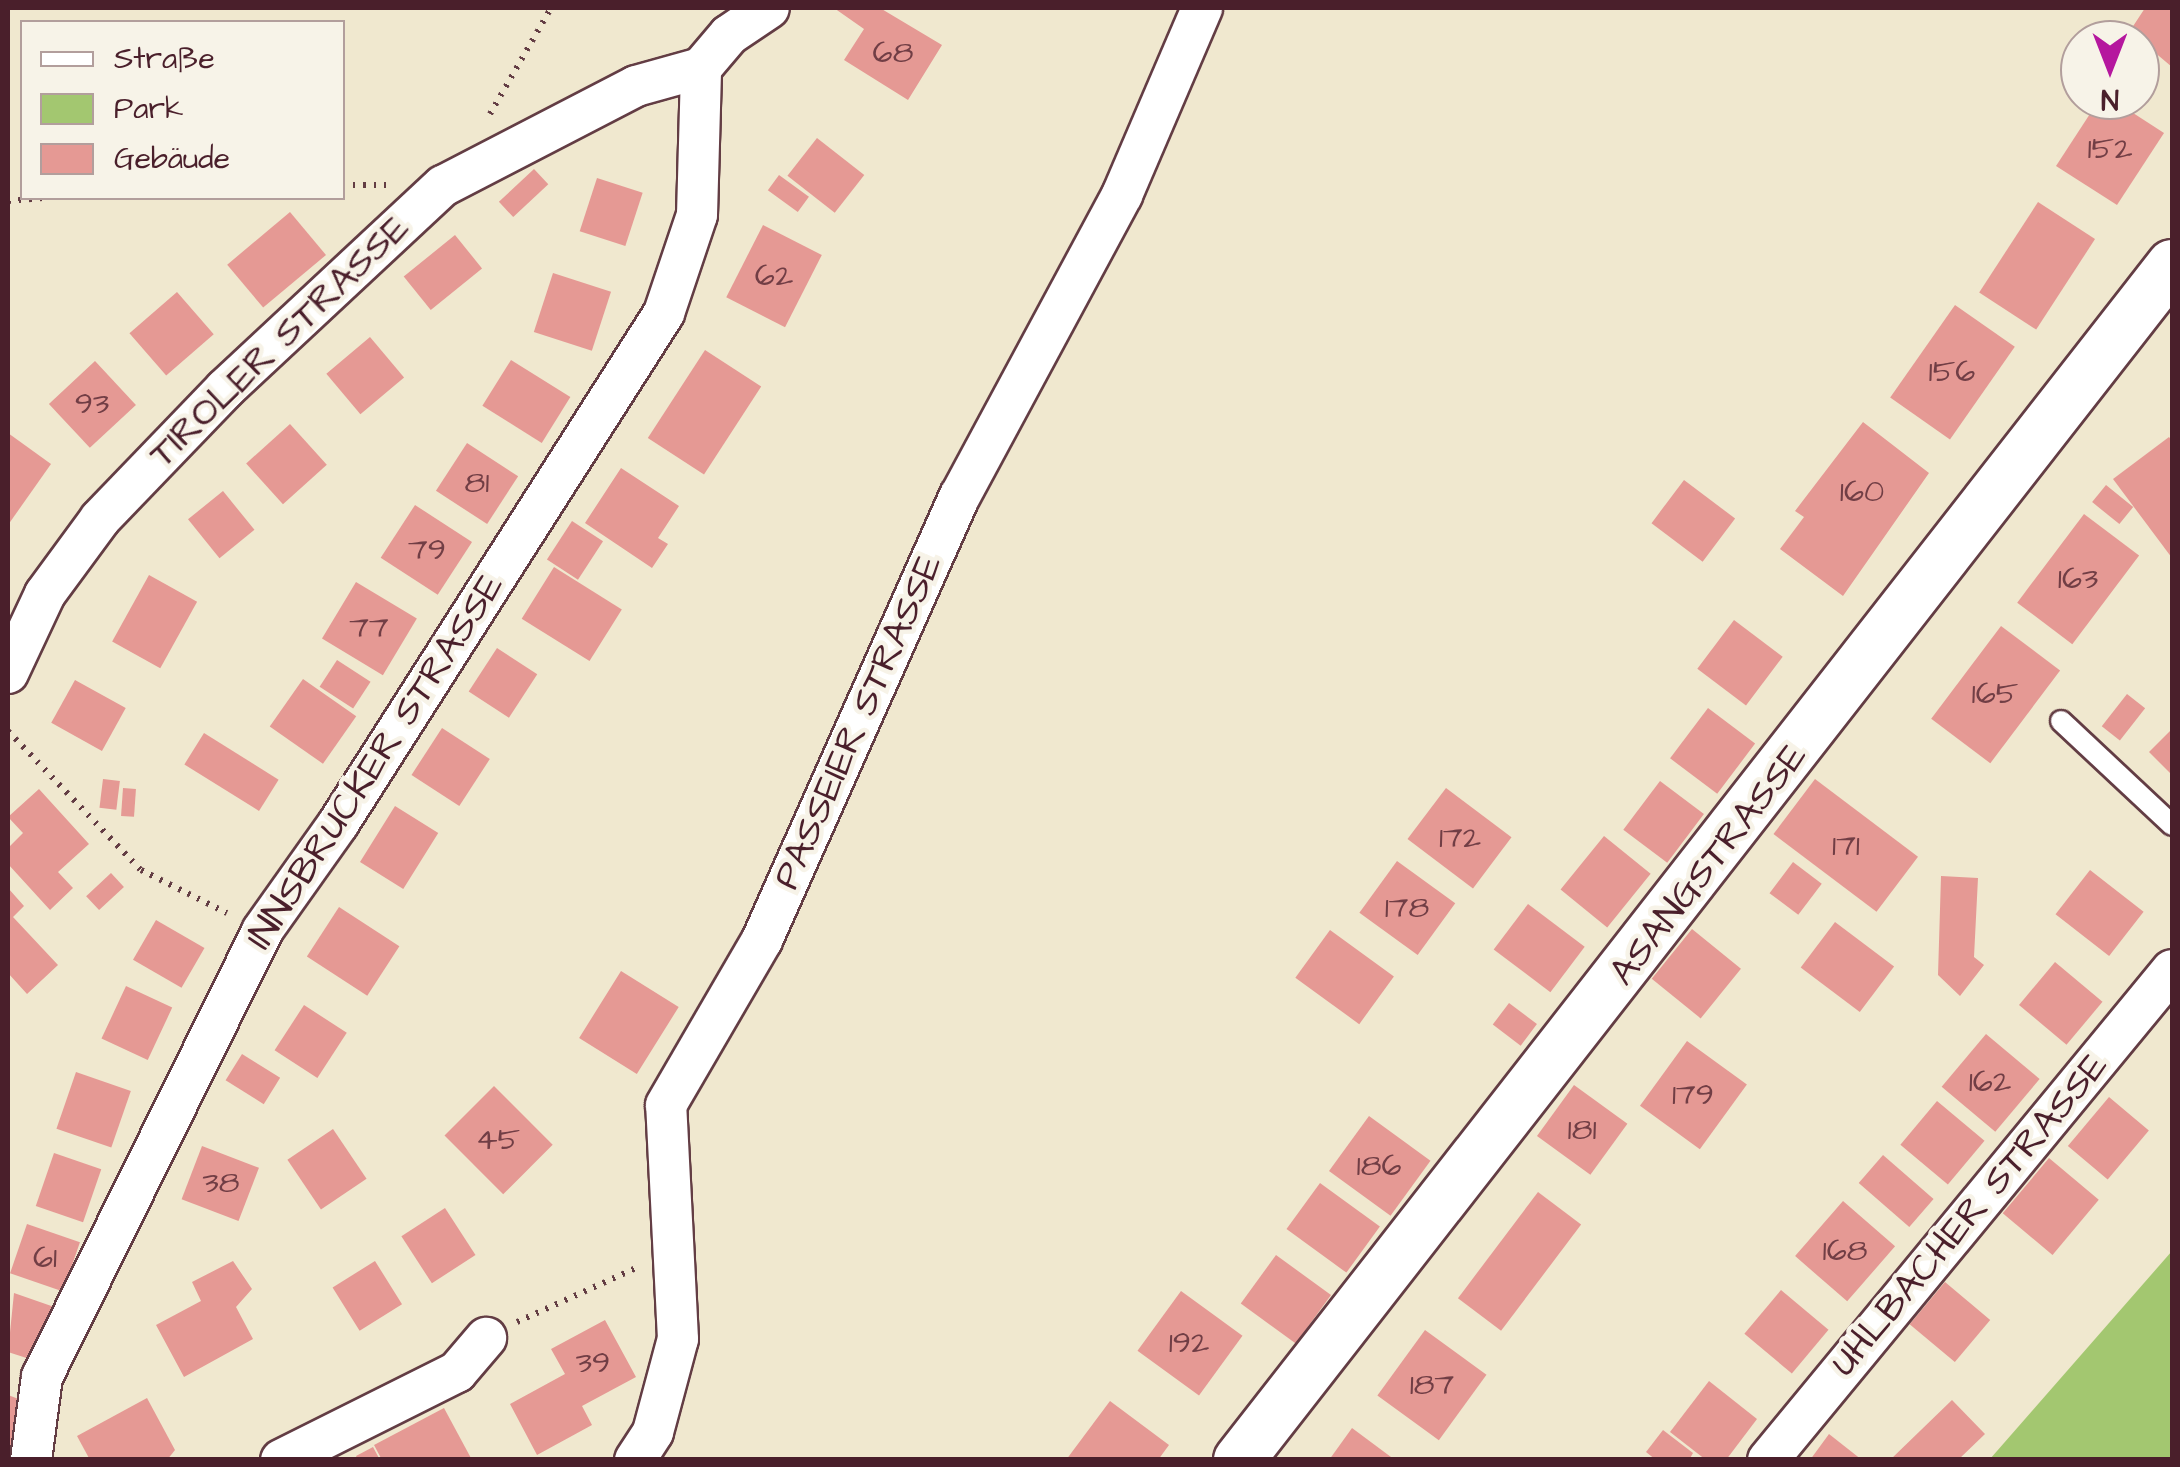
<!DOCTYPE html>
<html>
<head>
<meta charset="utf-8">
<style>
  body { margin:0 }
  #map { position:relative; width:2180px; height:1467px; overflow:hidden; background:#f0e8cf; font-family:"Architects Daughter",sans-serif }
  div>[style] { position:absolute }
  .green>* { inset:0; background:#a3c770 }
  .building>* { inset:0; background:#e59994; transform-origin:0 0 }
  .path>* { height:6px; margin-top:-3px; transform-origin:0; background:repeating-linear-gradient(90deg,#633d44 0 2.5px,transparent 0 10.5px) }
  .roads { filter:drop-shadow(2px 0 #633d44) drop-shadow(-2px 0 #633d44) drop-shadow(0 2px #633d44) drop-shadow(0 -2px #633d44) }
  .service>* { height:20px; margin:-10px; padding:0 10px; transform-origin:10px; border-radius:10px; background:#fff }
  .minor>* { height:40px; margin:-20px; padding:0 20px; transform-origin:20px; border-radius:20px; background:#fff }
  .tertiary>* { height:50px; margin:-25px; padding:0 25px; transform-origin:25px; border-radius:25px; background:#fff }
  span { translate:-50% -50%; white-space:nowrap; text-align:center; line-height:1.15; -webkit-text-stroke:9px #f7f3e8; paint-order:stroke }
  .number-label { font-size:32px; color:#713e45 }
  .number-label span { -webkit-text-stroke-width:0 }
  .street-label { font-size:38px; color:#4a1f2b }
  .frame { position:absolute; inset:0; border:10px solid #4a1f2b; pointer-events:none }
  .legend { position:absolute; left:20px; top:20px; width:325px; height:180px; box-sizing:border-box; background:#f7f3e8; border:2px solid #b29e9c; margin:0; padding:12px 18px; list-style:none; font-size:30px; color:#4a1f2b }
  .legend li { display:flex; align-items:center; gap:20px; height:50px }
  .legend b { width:50px; border:2px solid #b29e9c }
  .north { position:absolute; left:2060px; top:20px; width:100px; height:100px; box-sizing:border-box; background:#f7f3e8; border:2px solid #b29e9c; border-radius:50%; rotate:180deg; font-size:28px; font-weight:700; line-height:40px; text-align:center; color:#4a1f2b }
  .north::after { content:''; display:block; margin:auto; width:35px; height:45px; background:#b5179e; clip-path:polygon(50% 0,100% 100%,50% 72%,0 100%) }
</style>
</head>
<body>
<div id="map">
  <div class="green">
    <div style="clip-path:polygon(2172px 1251px,2172px 1459px,1990px 1459px)"></div>
  </div>
  <div class="building">
    <div style="clip-path:polygon(834px 8px,880px 8px,942px 45px,908px 100px,844px 60px,864px 29px)"></div>
    <div style="clip-path:polygon(2145px 8px,2172px 8px,2172px 67px,2140px 40px,2126px 37px)"></div>
    <div style="clip-path:polygon(2099px 100px,2113px 100px,2164px 133px,2117px 205px,2056px 166px)"></div>
    <div style="left:817px;top:138px;width:60px;height:48px;rotate:38deg"></div>
    <div style="left:534px;top:169px;width:21px;height:48px;rotate:47deg"></div>
    <div style="left:779px;top:175px;width:37px;height:19px;rotate:36deg"></div>
    <div style="left:597px;top:178px;width:48px;height:56px;rotate:18deg"></div>
    <div style="left:2038px;top:202px;width:68px;height:108px;rotate:33deg"></div>
    <div style="left:290px;top:212px;width:56px;height:82px;rotate:50deg"></div>
    <div style="left:763px;top:225px;width:66px;height:81px;rotate:27deg"></div>
    <div style="left:455px;top:235px;width:43px;height:66px;rotate:51deg"></div>
    <div style="left:553px;top:273px;width:61px;height:62px;rotate:18deg"></div>
    <div style="left:177px;top:292px;width:56px;height:63px;rotate:49deg"></div>
    <div style="left:1955px;top:305px;width:73px;height:113px;rotate:35deg"></div>
    <div style="left:370px;top:337px;width:53px;height:57px;rotate:50deg"></div>
    <div style="left:705px;top:350px;width:67px;height:105px;rotate:33deg"></div>
    <div style="left:511px;top:360px;width:70px;height:54px;rotate:32deg"></div>
    <div style="left:95px;top:361px;width:60px;height:63px;rotate:47deg"></div>
    <div style="clip-path:polygon(1863px 422px,1929px 473px,1843px 596px,1780px 549px,1804px 517px,1795px 511px)"></div>
    <div style="left:290px;top:424px;width:55px;height:59px;rotate:48deg"></div>
    <div style="clip-path:polygon(8px 433px,51px 464px,8px 525px)"></div>
    <div style="clip-path:polygon(2169px 437px,2172px 441px,2172px 558px,2113px 479px)"></div>
    <div style="left:467px;top:443px;width:61px;height:57px;rotate:33deg"></div>
    <div style="clip-path:polygon(621px 468px,679px 506px,658px 538px,668px 544px,652px 568px,585px 523px)"></div>
    <div style="left:1684px;top:480px;width:64px;height:54px;rotate:37deg"></div>
    <div style="left:2106px;top:485px;width:35px;height:22px;rotate:39deg"></div>
    <div style="left:223px;top:491px;width:50px;height:45px;rotate:51deg"></div>
    <div style="left:415px;top:505px;width:68px;height:63px;rotate:33deg"></div>
    <div style="left:2084px;top:514px;width:69px;height:111px;rotate:37deg"></div>
    <div style="left:572px;top:521px;width:37px;height:46px;rotate:33deg"></div>
    <div style="left:554px;top:567px;width:80px;height:61px;rotate:32deg"></div>
    <div style="left:149px;top:575px;width:55px;height:76px;rotate:29deg"></div>
    <div style="left:356px;top:582px;width:71px;height:66px;rotate:31deg"></div>
    <div style="left:1734px;top:620px;width:61px;height:61px;rotate:37deg"></div>
    <div style="left:2001px;top:626px;width:74px;height:116px;rotate:37deg"></div>
    <div style="left:497px;top:648px;width:48px;height:52px;rotate:33deg"></div>
    <div style="left:337px;top:660px;width:40px;height:32px;rotate:33deg"></div>
    <div style="left:303px;top:679px;width:65px;height:58px;rotate:35deg"></div>
    <div style="left:75px;top:680px;width:58px;height:49px;rotate:29deg"></div>
    <div style="left:2127px;top:694px;width:23px;height:41px;rotate:38deg"></div>
    <div style="left:1708px;top:708px;width:59px;height:63px;rotate:37deg"></div>
    <div style="left:442px;top:728px;width:57px;height:56px;rotate:33deg"></div>
    <div style="clip-path:polygon(2172px 729px,2172px 775px,2149px 752px)"></div>
    <div style="left:204px;top:733px;width:88px;height:37px;rotate:32deg"></div>
    <div style="left:103px;top:779px;width:17px;height:29px;rotate:7deg"></div>
    <div style="left:1815px;top:779px;width:129px;height:69px;rotate:37deg"></div>
    <div style="left:1660px;top:781px;width:55px;height:61px;rotate:37deg"></div>
    <div style="left:123px;top:788px;width:13px;height:28px;rotate:4deg"></div>
    <div style="left:1446px;top:788px;width:82px;height:64px;rotate:37deg"></div>
    <div style="clip-path:polygon(39px 789px,89px 844px,58px 872px,73px 888px,50px 910px,8px 864px,8px 848px,23px 833px,8px 817px)"></div>
    <div style="left:395px;top:806px;width:51px;height:66px;rotate:32deg"></div>
    <div style="left:1604px;top:836px;width:60px;height:69px;rotate:39deg"></div>
    <div style="left:1397px;top:861px;width:72px;height:64px;rotate:36deg"></div>
    <div style="left:1793px;top:862px;width:36px;height:39px;rotate:37deg"></div>
    <div style="left:2090px;top:870px;width:68px;height:56px;rotate:38deg"></div>
    <div style="left:111px;top:873px;width:19px;height:34px;rotate:47deg"></div>
    <div style="clip-path:polygon(1941px 876px,1978px 878px,1974px 957px,1984px 965px,1960px 996px,1938px 975px)"></div>
    <div style="clip-path:polygon(8px 888px,24px 906px,13px 917px,58px 965px,27px 994px,8px 973px)"></div>
    <div style="left:1528px;top:904px;width:71px;height:57px;rotate:37deg"></div>
    <div style="left:339px;top:907px;width:72px;height:59px;rotate:33deg"></div>
    <div style="left:156px;top:920px;width:56px;height:46px;rotate:30deg"></div>
    <div style="left:1835px;top:922px;width:74px;height:57px;rotate:37deg"></div>
    <div style="left:1692px;top:929px;width:63px;height:64px;rotate:39deg"></div>
    <div style="left:1330px;top:930px;width:79px;height:59px;rotate:36deg"></div>
    <div style="left:2055px;top:962px;width:62px;height:56px;rotate:40deg"></div>
    <div style="left:621px;top:971px;width:68px;height:79px;rotate:32deg"></div>
    <div style="left:126px;top:986px;width:51px;height:58px;rotate:25deg"></div>
    <div style="left:1509px;top:1003px;width:35px;height:27px;rotate:37deg"></div>
    <div style="left:304px;top:1005px;width:51px;height:54px;rotate:33deg"></div>
    <div style="left:1986px;top:1034px;width:70px;height:69px;rotate:40deg"></div>
    <div style="left:1687px;top:1041px;width:74px;height:80px;rotate:36deg"></div>
    <div style="left:242px;top:1054px;width:45px;height:31px;rotate:32deg"></div>
    <div style="left:76px;top:1072px;width:58px;height:60px;rotate:19deg"></div>
    <div style="left:1574px;top:1085px;width:66px;height:63px;rotate:36deg"></div>
    <div style="left:494px;top:1086px;width:83px;height:70px;rotate:45deg"></div>
    <div style="left:2109px;top:1097px;width:52px;height:64px;rotate:40deg"></div>
    <div style="left:1937px;top:1101px;width:62px;height:57px;rotate:40deg"></div>
    <div style="left:1369px;top:1116px;width:76px;height:68px;rotate:36deg"></div>
    <div style="left:333px;top:1129px;width:60px;height:55px;rotate:56deg"></div>
    <div style="left:202px;top:1146px;width:61px;height:57px;rotate:21deg"></div>
    <div style="left:54px;top:1153px;width:50px;height:56px;rotate:19deg"></div>
    <div style="left:1883px;top:1155px;width:67px;height:37px;rotate:41deg"></div>
    <div style="left:2049px;top:1158px;width:65px;height:72px;rotate:40deg"></div>
    <div style="left:1320px;top:1183px;width:74px;height:57px;rotate:36deg"></div>
    <div style="left:1538px;top:1192px;width:54px;height:133px;rotate:37deg"></div>
    <div style="left:1843px;top:1201px;width:69px;height:73px;rotate:41deg"></div>
    <div style="left:445px;top:1208px;width:56px;height:52px;rotate:57deg"></div>
    <div style="left:27px;top:1224px;width:56px;height:52px;rotate:19deg"></div>
    <div style="left:1276px;top:1255px;width:68px;height:60px;rotate:36deg"></div>
    <div style="clip-path:polygon(233px 1261px,252px 1289px,236px 1307px,253px 1339px,184px 1377px,156px 1325px,201px 1301px,192px 1282px)"></div>
    <div style="left:375px;top:1261px;width:51px;height:50px;rotate:58deg"></div>
    <div style="left:1945px;top:1282px;width:59px;height:55px;rotate:40deg"></div>
    <div style="left:1781px;top:1290px;width:62px;height:57px;rotate:40deg"></div>
    <div style="left:1181px;top:1291px;width:76px;height:74px;rotate:36deg"></div>
    <div style="clip-path:polygon(14px 1293px,60px 1309px,42px 1363px,8px 1352px)"></div>
    <div style="clip-path:polygon(605px 1320px,636px 1377px,582px 1406px,592px 1425px,537px 1455px,510px 1404px,565px 1374px,551px 1349px)"></div>
    <div style="left:1425px;top:1330px;width:76px;height:81px;rotate:36deg"></div>
    <div style="clip-path:polygon(1709px 1381px,1757px 1419px,1726px 1460px,1706px 1460px,1670px 1432px)"></div>
    <div style="clip-path:polygon(8px 1395px,32px 1404px,15px 1455px,8px 1452px)"></div>
    <div style="clip-path:polygon(147px 1398px,175px 1450px,167px 1460px,90px 1460px,77px 1436px)"></div>
    <div style="clip-path:polygon(1952px 1400px,1985px 1434px,1958px 1460px,1890px 1460px)"></div>
    <div style="clip-path:polygon(1110px 1401px,1169px 1445px,1158px 1460px,1066px 1460px)"></div>
    <div style="clip-path:polygon(444px 1408px,472px 1460px,382px 1460px,374px 1445px)"></div>
    <div style="clip-path:polygon(1352px 1428px,1395px 1460px,1329px 1460px)"></div>
    <div style="clip-path:polygon(1663px 1430px,1693px 1453px,1689px 1460px,1656px 1460px,1646px 1452px)"></div>
    <div style="clip-path:polygon(1829px 1434px,1862px 1460px,1810px 1460px)"></div>
    <div style="clip-path:polygon(373px 1447px,380px 1460px,358px 1460px,356px 1456px)"></div>
  </div>
  <div class="path">
    <div style="left:490px;top:114px;width:122px;rotate:-60.1deg"></div>
    <div style="left:342px;top:185px;width:44px"></div>
    <div style="left:8px;top:201px;width:35px;rotate:-5deg"></div>
    <div style="left:8px;top:731px;width:192px;rotate:46.3deg"></div>
    <div style="left:141px;top:870px;width:96px;rotate:26.6deg"></div>
    <div style="left:517px;top:1322px;width:133px;rotate:-24.4deg"></div>
  </div>
  <div class="roads">
    <div class="service">
      <div style="left:2061px;top:721px;width:152px;rotate:43.1deg"></div>
    </div>
    <div class="minor">
      <div style="left:8px;top:673px;width:87px;rotate:-64.9deg"></div>
      <div style="left:45px;top:594px;width:93px;rotate:-53.7deg"></div>
      <div style="left:100px;top:519px;width:180px;rotate:-46.1deg"></div>
      <div style="left:225px;top:389px;width:298px;rotate:-43deg"></div>
      <div style="left:443px;top:186px;width:217px;rotate:-27.4deg"></div>
      <div style="left:636px;top:86px;width:67px;rotate:-15.5deg"></div>
      <div style="left:701px;top:68px;width:43px;rotate:-49.7deg"></div>
      <div style="left:729px;top:35px;width:48px;rotate:-34deg"></div>
      <div style="left:31px;top:1460px;width:84px;rotate:-82.5deg"></div>
      <div style="left:42px;top:1377px;width:497px;rotate:-63.7deg"></div>
      <div style="left:262px;top:931px;width:131px;rotate:-54.6deg"></div>
      <div style="left:338px;top:824px;width:606px;rotate:-57.46deg"></div>
      <div style="left:664px;top:313px;width:103px;rotate:-71.4deg"></div>
      <div style="left:697px;top:215px;width:147px;rotate:-88.4deg"></div>
      <div style="left:281px;top:1460px;width:197px;rotate:-26.6deg"></div>
      <div style="left:457px;top:1372px;width:45px;rotate:-49.5deg"></div>
      <div style="left:635px;top:1460px;width:33px;rotate:-57deg"></div>
      <div style="left:653px;top:1432px;width:96px;rotate:-75deg"></div>
      <div style="left:678px;top:1339px;width:234px;rotate:-92.9deg"></div>
      <div style="left:666px;top:1105px;width:191px;rotate:-59.8deg"></div>
      <div style="left:762px;top:940px;width:486px;rotate:-66deg"></div>
      <div style="left:960px;top:496px;width:342px;rotate:-61.7deg"></div>
      <div style="left:1122px;top:195px;width:203px;rotate:-66.8deg"></div>
      <div style="left:1768px;top:1460px;width:635px;rotate:-50.49deg"></div>
    </div>
    <div class="tertiary">
      <div style="left:1239px;top:1460px;width:1516px;rotate:-52.02deg"></div>
    </div>
  </div>
  <div class="number-label">
    <span style="left:893px;top:53px">68</span>
    <span style="left:2110px;top:149px">152</span>
    <span style="left:774px;top:276px">62</span>
    <span style="left:1952px;top:372px">156</span>
    <span style="left:92px;top:404px">93</span>
    <span style="left:477px;top:483px">81</span>
    <span style="left:1862px;top:492px">160</span>
    <span style="left:427px;top:550px">79</span>
    <span style="left:2078px;top:579px">163</span>
    <span style="left:369px;top:628px">77</span>
    <span style="left:1995px;top:694px">165</span>
    <span style="left:1460px;top:838px">172</span>
    <span style="left:1846px;top:846px">171</span>
    <span style="left:1407px;top:908px">178</span>
    <span style="left:1990px;top:1082px">162</span>
    <span style="left:1693px;top:1095px">179</span>
    <span style="left:1582px;top:1130px">181</span>
    <span style="left:498px;top:1140px">45</span>
    <span style="left:1379px;top:1166px">186</span>
    <span style="left:221px;top:1183px">38</span>
    <span style="left:1845px;top:1251px">168</span>
    <span style="left:45px;top:1258px">61</span>
    <span style="left:1189px;top:1343px">192</span>
    <span style="left:593px;top:1363px">39</span>
    <span style="left:1432px;top:1385px">187</span>
  </div>
  <div class="street-label">
    <span style="left:280px;top:342px;rotate:-44deg">TIROLER STRASSE</span>
    <span style="left:859px;top:722px;rotate:-66deg">PASSEIER STRASSE</span>
    <span style="left:376px;top:762px;rotate:-57deg">INNSBRUCKER STRASSE</span>
    <span style="left:1709px;top:865px;rotate:-52deg">ASANGSTRASSE</span>
    <span style="left:1970px;top:1215px;rotate:-50deg">UHLBACHER STRASSE</span>
  </div>
  <div class="frame"></div>
  <ul class="legend">
  <li><b style="height:12px;background:#fff"></b>Straße</li>
  <li><b style="height:28px;background:#a3c770"></b>Park</li>
  <li><b style="height:28px;background:#e59994"></b>Gebäude</li>
  </ul>
  <div class="north">N</div>
</div>
</body>
</html>
